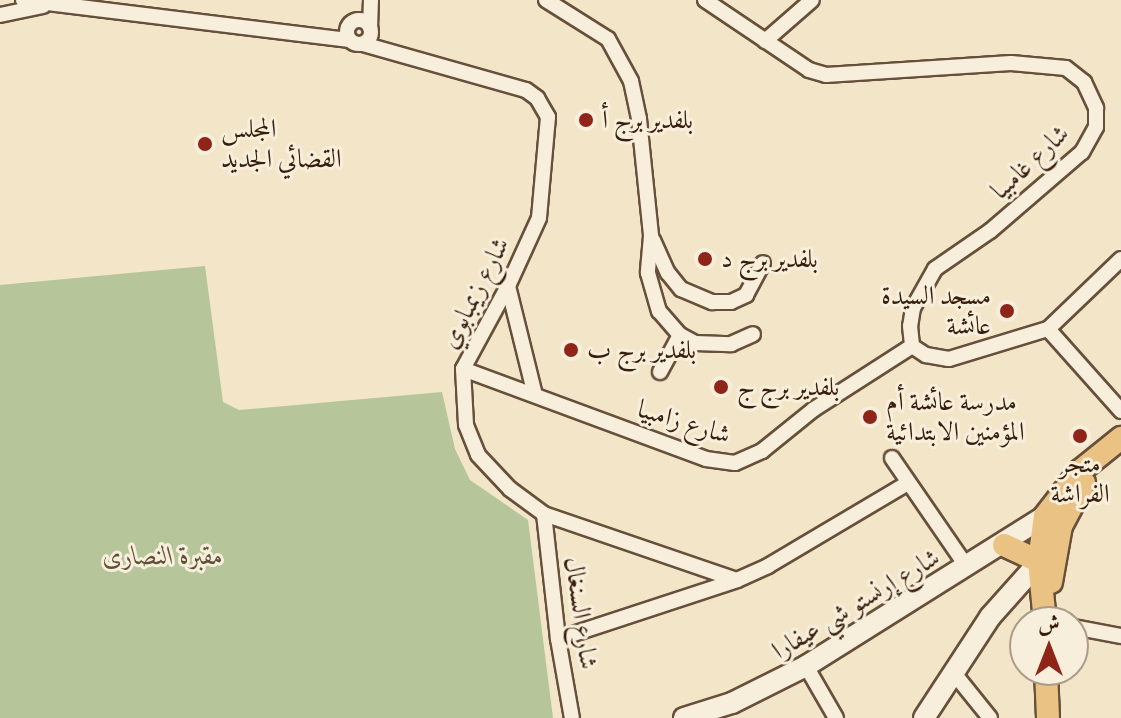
<!DOCTYPE html>
<html>
<head>
<meta charset="utf-8">
<style>
  body { margin:0 }
  #map { position:relative; width:1121px; height:718px; overflow:hidden; background:#f3e5c8; font-family:"IM FELL French Canon",Amiri,serif }
  div>[style] { position:absolute }
  .green>* { inset:0; background:#b6c69a }
  .roads { filter:drop-shadow(2px 0 #67503b) drop-shadow(-2px 0 #67503b) drop-shadow(0 2px #67503b) drop-shadow(0 -2px #67503b) }
  .street>* { height:14px; margin:-7px; padding:0 7px; transform-origin:7px; border-radius:7px; background:#f7eedb }
  .street>.ring { margin:-7px; padding:0; box-sizing:content-box; background:none; border:14px solid #f7eedb; border-radius:50% }
  .secondary>* { height:20px; margin:-10px; padding:0 10px; transform-origin:10px; border-radius:10px; background:#f7eedb }
  .primary>* { height:22px; margin:-11px; padding:0 11px; transform-origin:11px; border-radius:11px; background:#eac284 }
  .dots>* { width:22px; height:22px; translate:-50% -50%; box-sizing:border-box; border:4px solid #f7eedb; border-radius:50% }
  span { translate:-50% -50%; white-space:nowrap; text-align:center; line-height:1.15; -webkit-text-stroke:6px #f7eedb; paint-order:stroke }
  .poi-label { font-size:26px; color:#381f0c }
  .left { translate:0 -50%; text-align:left }
  .right { translate:-100% -50%; text-align:right }
  .street-label { font-size:26px; color:#381f0c }
  .park-label { font-size:26px; color:#5e5137; font-style:italic }
  .north { position:absolute; left:1009px; top:606px; width:80px; height:80px; box-sizing:border-box; background:#f7eedb; border:2px solid #ab9b88; border-radius:50%; rotate:0deg; font-size:22px; font-weight:700; line-height:32px; text-align:center; color:#381f0c }
  .north::after { content:''; display:block; margin:auto; width:28px; height:36px; background:#8f2418; clip-path:polygon(50% 0,100% 100%,50% 72%,0 100%) }
</style>
</head>
<body>
<div id="map">
  <div class="green">
    <div style="clip-path:polygon(205px 266px,223px 402px,239px 410px,442px 392px,455px 449px,470px 480px,528px 520px,553px 718px,0 718px,0 285px)"></div>
  </div>
  <div class="roads">
    <div class="street">
      <div style="left:23px;top:0;width:329px;rotate:7deg"></div>
      <div style="left:546px;top:0;width:73px;rotate:32.2deg"></div>
      <div style="left:608px;top:39px;width:48px;rotate:61.3deg"></div>
      <div style="left:631px;top:81px;width:39px;rotate:78deg"></div>
      <div style="left:639px;top:119px;width:118px;rotate:84.1deg"></div>
      <div style="left:651px;top:236px;width:37px;rotate:95deg"></div>
      <div style="left:648px;top:273px;width:40px;rotate:74deg"></div>
      <div style="left:659px;top:311px;width:32px;rotate:49deg"></div>
      <div style="left:680px;top:335px;width:17px;rotate:28deg"></div>
      <div style="left:695px;top:343px;width:36px;rotate:2deg"></div>
      <div style="left:731px;top:344px;width:24px;rotate:-24deg"></div>
      <div style="left:705px;top:0;width:125px;rotate:33.9deg"></div>
      <div style="left:809px;top:70px;width:18px;rotate:16deg"></div>
      <div style="left:826px;top:75px;width:185px;rotate:-3.7deg"></div>
      <div style="left:1011px;top:63px;width:55px;rotate:5.2deg"></div>
      <div style="left:1066px;top:68px;width:23px;rotate:38deg"></div>
      <div style="left:1084px;top:82px;width:29px;rotate:65deg"></div>
      <div style="left:1096px;top:108px;width:19px;rotate:90deg"></div>
      <div style="left:1096px;top:127px;width:29px;rotate:119deg"></div>
      <div style="left:1082px;top:152px;width:121px;rotate:139.3deg"></div>
      <div style="left:990px;top:231px;width:67px;rotate:145.4deg"></div>
      <div style="left:935px;top:269px;width:45px;rotate:119.4deg"></div>
      <div style="left:913px;top:308px;width:18px;rotate:99deg"></div>
      <div style="left:910px;top:326px;width:20px;rotate:84deg"></div>
      <div style="left:912px;top:346px;width:17px;rotate:33deg"></div>
      <div style="left:926px;top:355px;width:23px;rotate:10deg"></div>
      <div style="left:949px;top:359px;width:103px;rotate:-16.9deg"></div>
      <div style="left:1048px;top:329px;width:110px;rotate:48.3deg"></div>
      <div style="left:0;top:15px;width:44px;rotate:-11.8deg"></div>
      <div class="ring" style="left:347px;top:20px;width:10px;height:10px"></div>
      <div style="left:370px;top:28px;width:28px;rotate:-88deg"></div>
      <div style="left:765px;top:41px;width:62px;rotate:-41.1deg"></div>
      <div style="left:363px;top:44px;width:169px;rotate:15.8deg"></div>
      <div style="left:526px;top:90px;width:14px;rotate:36deg"></div>
      <div style="left:537px;top:98px;width:22px;rotate:60deg"></div>
      <div style="left:548px;top:117px;width:101px;rotate:95.1deg"></div>
      <div style="left:539px;top:218px;width:75px;rotate:114.5deg"></div>
      <div style="left:508px;top:286px;width:94px;rotate:118.5deg"></div>
      <div style="left:463px;top:369px;width:56px;rotate:86.9deg"></div>
      <div style="left:466px;top:425px;width:32px;rotate:68deg"></div>
      <div style="left:478px;top:455px;width:47px;rotate:46.7deg"></div>
      <div style="left:510px;top:489px;width:42px;rotate:36.3deg"></div>
      <div style="left:544px;top:514px;width:204px;rotate:18.9deg"></div>
      <div style="left:653px;top:240px;width:36px;rotate:66deg"></div>
      <div style="left:668px;top:273px;width:21px;rotate:51deg"></div>
      <div style="left:681px;top:289px;width:34px;rotate:23deg"></div>
      <div style="left:712px;top:302px;width:19px"></div>
      <div style="left:731px;top:302px;width:17px;rotate:-25deg"></div>
      <div style="left:746px;top:295px;width:36px;rotate:-62deg"></div>
      <div style="left:508px;top:286px;width:112px;rotate:76.1deg"></div>
      <div style="left:1048px;top:329px;width:101px;rotate:-43.8deg"></div>
      <div style="left:463px;top:369px;width:259px;rotate:20.3deg"></div>
      <div style="left:706px;top:459px;width:29px;rotate:8deg"></div>
      <div style="left:735px;top:463px;width:30px;rotate:-24deg"></div>
      <div style="left:762px;top:451px;width:67px;rotate:-38.9deg"></div>
      <div style="left:814px;top:409px;width:117px;rotate:-32.7deg"></div>
      <div style="left:660px;top:372px;width:42px;rotate:-61.6deg"></div>
      <div style="left:892px;top:458px;width:132px;rotate:55.5deg"></div>
      <div style="left:544px;top:514px;width:126px;rotate:83.6deg"></div>
      <div style="left:558px;top:639px;width:80px;rotate:80deg"></div>
      <div style="left:1073px;top:627px;width:49px;rotate:10.6deg"></div>
      <div style="left:558px;top:639px;width:188px;rotate:-18.2deg"></div>
      <div style="left:737px;top:580px;width:34px;rotate:-24deg"></div>
      <div style="left:768px;top:566px;width:163px;rotate:-30.7deg"></div>
      <div style="left:806px;top:666px;width:60px;rotate:60deg"></div>
      <div style="left:953px;top:672px;width:59px;rotate:51.2deg"></div>
    </div>
    <div class="secondary">
      <div style="left:684px;top:718px;width:50px;rotate:-17.4deg"></div>
      <div style="left:732px;top:703px;width:83px;rotate:-26.6deg"></div>
      <div style="left:806px;top:666px;width:282px;rotate:-32.1deg"></div>
      <div style="left:924px;top:718px;width:121px;rotate:-56.8deg"></div>
      <div style="left:990px;top:617px;width:87px;rotate:-48.3deg"></div>
    </div>
    <div class="primary">
      <div style="left:1004px;top:545px;width:38px;rotate:25deg"></div>
      <div style="left:1051px;top:582px;width:57px;rotate:-79.9deg"></div>
      <div style="left:1061px;top:526px;width:49px;rotate:-61.9deg"></div>
      <div style="left:1045px;top:622px;width:61px;rotate:-95.6deg"></div>
      <div style="left:1039px;top:561px;width:45px;rotate:-82.4deg"></div>
      <div style="left:1045px;top:516px;width:57px;rotate:-52.1deg"></div>
      <div style="left:1080px;top:471px;width:53px;rotate:-38.8deg"></div>
      <div style="left:1046px;top:670px;width:48px;rotate:87.6deg"></div>
    </div>
  </div>
  <div class="dots">
    <div style="left:586px;top:120px;background:#8f2418"></div>
    <div style="left:205px;top:144px;background:#8f2418"></div>
    <div style="left:705px;top:259px;background:#8f2418"></div>
    <div style="left:1007px;top:311px;background:#8f2418"></div>
    <div style="left:571px;top:350px;background:#8f2418"></div>
    <div style="left:721px;top:387px;background:#8f2418"></div>
    <div style="left:870px;top:417px;background:#8f2418"></div>
    <div style="left:1080px;top:436px;background:#8f2418"></div>
  </div>
  <div class="poi-label">
    <span class="left" style="left:602px;top:120px">بلفدير برج أ</span>
    <span class="left" style="left:221px;top:144px">المجلس<br>القضائي الجديد</span>
    <span class="left" style="left:721px;top:259px">بلفدير برج د</span>
    <span class="right" style="left:991px;top:311px">مسجد السيدة<br>عائشة</span>
    <span class="left" style="left:587px;top:350px">بلفدير برج ب</span>
    <span class="left" style="left:737px;top:387px">بلفدير برج ج</span>
    <span class="left" style="left:886px;top:417px">مدرسة عائشة أم<br>المؤمنين الابتدائية</span>
    <span style="left:1080px;top:479px">متجر<br>الفراشة</span>
  </div>
  <div class="street-label">
    <span style="left:1030px;top:162px;rotate:-43deg">شارع غامبيا</span>
    <span style="left:475px;top:293px;rotate:-63deg">شارع زيمبابوي</span>
    <span style="left:684px;top:422px;rotate:17deg">شارع زامبيا</span>
    <span style="left:856px;top:604px;rotate:-31deg">شارع إرنستو شي عيفارا</span>
    <span style="left:581px;top:613px;rotate:82deg">شارع السنغال</span>
  </div>
  <div class="park-label">
    <span style="left:163px;top:556px">مقبرة النصارى</span>
  </div>
  <div class="north">ش</div>
</div>
</body>
</html>
